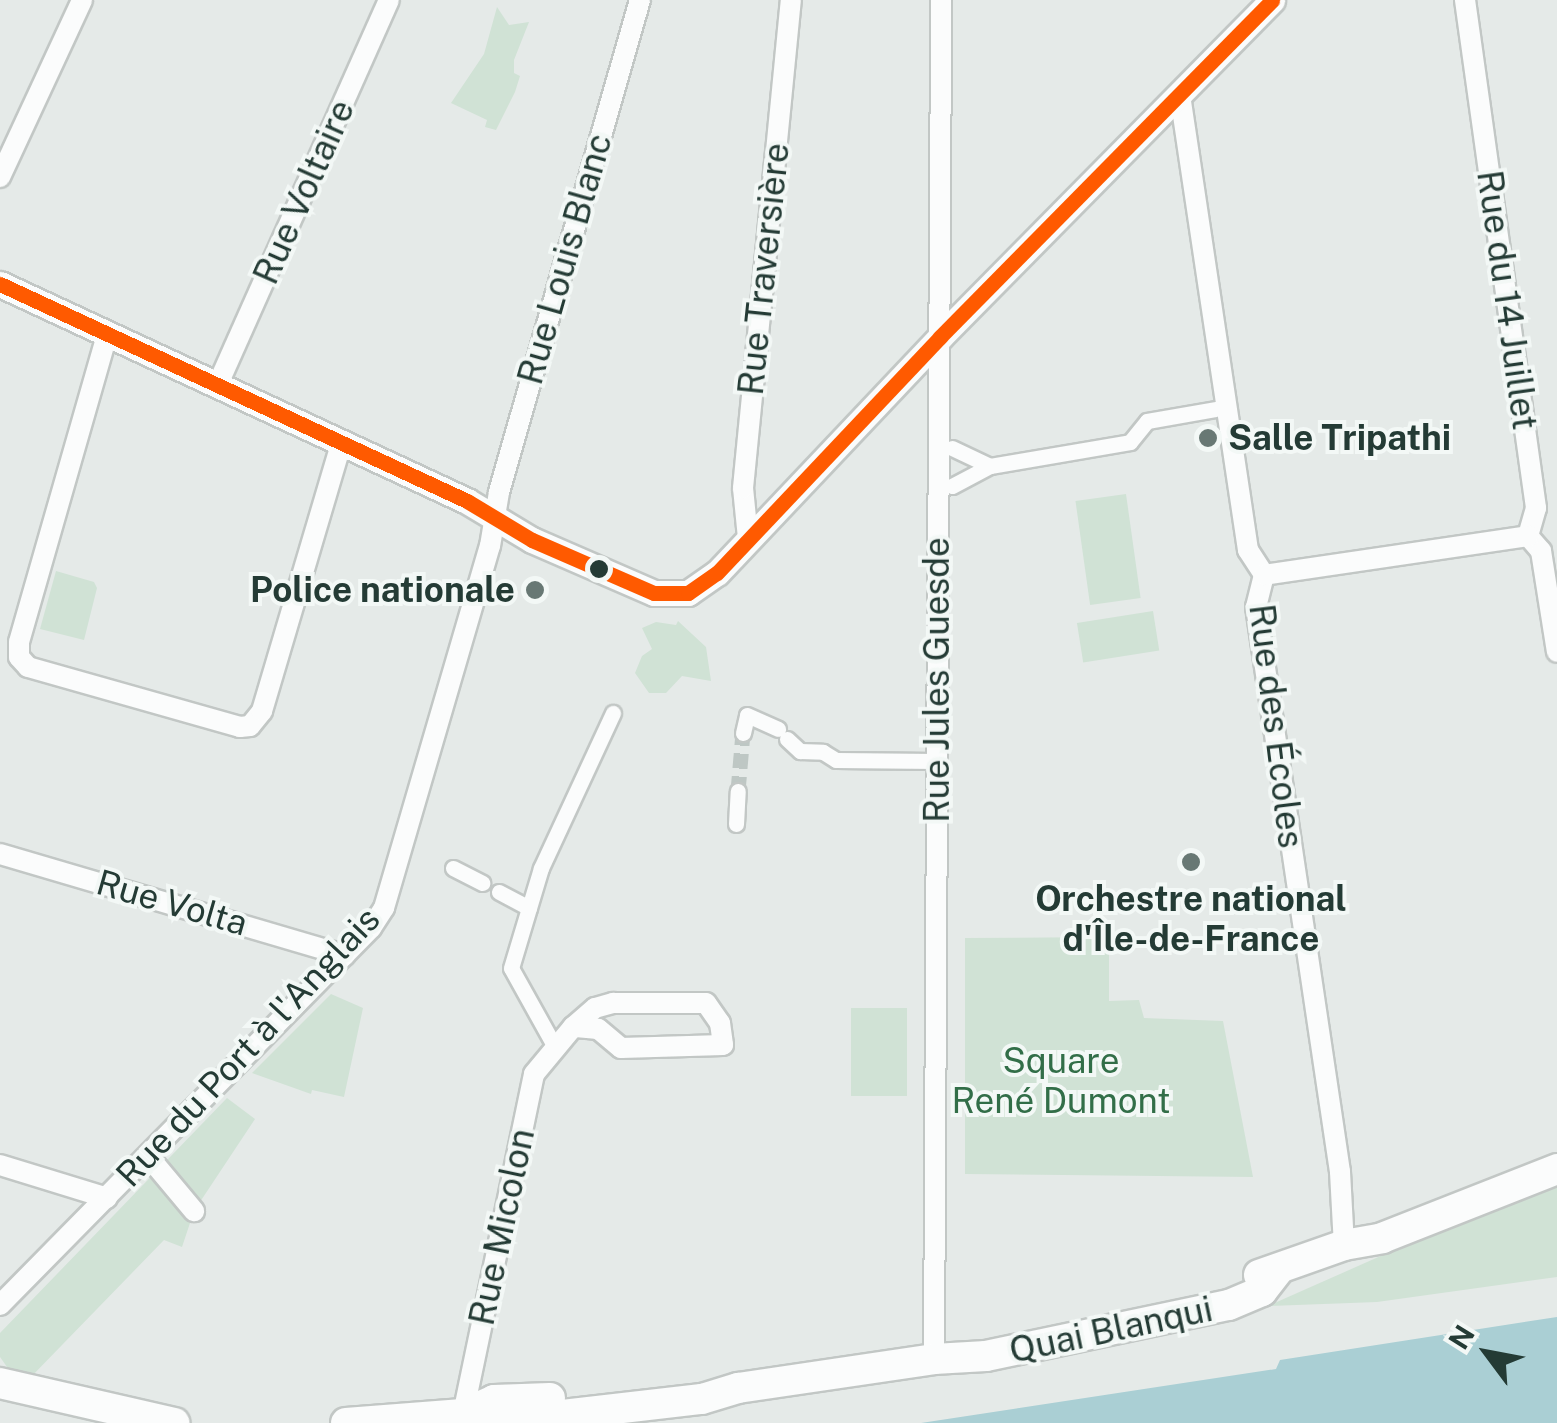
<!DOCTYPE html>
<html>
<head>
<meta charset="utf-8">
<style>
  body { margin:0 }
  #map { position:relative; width:1557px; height:1423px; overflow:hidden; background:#e5eae8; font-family:"Public Sans",sans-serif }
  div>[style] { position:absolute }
  .green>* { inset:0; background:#d0e2d5; transform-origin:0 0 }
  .water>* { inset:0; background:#aacfd4 }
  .pedestrian-tunnel>* { height:15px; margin-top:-7.5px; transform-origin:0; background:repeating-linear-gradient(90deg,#bec7c4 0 15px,transparent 0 23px) }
  .roads { filter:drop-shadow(2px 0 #c2c7c5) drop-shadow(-2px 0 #c2c7c5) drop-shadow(0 2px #c2c7c5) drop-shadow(0 -2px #c2c7c5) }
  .pedestrian>* { height:15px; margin:-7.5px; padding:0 7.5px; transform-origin:7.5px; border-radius:7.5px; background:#fbfcfc }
  .minor>* { height:20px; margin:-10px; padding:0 10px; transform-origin:10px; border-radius:10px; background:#fbfcfc }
  .tertiary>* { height:25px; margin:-12.5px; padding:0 12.5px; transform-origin:12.5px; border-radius:12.5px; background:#fbfcfc }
  .secondary>* { height:30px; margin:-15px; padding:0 15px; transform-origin:15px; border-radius:15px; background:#fbfcfc }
  .bus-1>* { height:15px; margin:-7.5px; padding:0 7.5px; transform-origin:7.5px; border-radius:7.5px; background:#ff5a00 }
  .dots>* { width:28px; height:28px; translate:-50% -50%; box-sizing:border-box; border:5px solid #f3f8f6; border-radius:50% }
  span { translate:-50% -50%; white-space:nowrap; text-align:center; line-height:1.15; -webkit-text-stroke:8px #f3f8f6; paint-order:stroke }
  .street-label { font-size:35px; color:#243b35 }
  .poi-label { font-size:35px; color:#243b35; font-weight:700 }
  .left { translate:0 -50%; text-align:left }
  .right { translate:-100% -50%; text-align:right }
  .park-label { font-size:35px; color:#326e48 }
  .north { position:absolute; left:1437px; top:1303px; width:100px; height:100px; -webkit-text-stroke:8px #f3f8f6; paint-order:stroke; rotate:302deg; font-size:28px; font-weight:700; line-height:40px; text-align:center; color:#243b35 }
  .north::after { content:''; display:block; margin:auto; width:35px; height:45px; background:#243b35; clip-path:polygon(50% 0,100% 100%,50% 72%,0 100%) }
</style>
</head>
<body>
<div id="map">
  <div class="green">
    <div style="clip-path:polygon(497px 7px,509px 25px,529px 22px,514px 60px,514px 73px,520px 76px,515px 92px,496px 130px,485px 127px,487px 120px,451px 103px,484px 54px)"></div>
    <div style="left:1126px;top:494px;width:105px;height:51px;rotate:82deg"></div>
    <div style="clip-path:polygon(56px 571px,94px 582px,97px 588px,84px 640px,40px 629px)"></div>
    <div style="left:1153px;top:611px;width:40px;height:77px;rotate:81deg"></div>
    <div style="clip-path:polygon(678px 621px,706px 647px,711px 681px,682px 676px,666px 693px,649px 693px,635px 673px,642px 656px,652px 649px,642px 628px,656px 622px,676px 625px)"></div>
    <div style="clip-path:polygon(1109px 937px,1109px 1001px,1139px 1000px,1144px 1018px,1223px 1021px,1253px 1177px,965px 1174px,965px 938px)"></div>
    <div style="clip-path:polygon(331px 994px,363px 1008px,344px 1097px,312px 1090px,311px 1094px,252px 1073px)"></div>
    <div style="left:851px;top:1008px;width:56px;height:88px"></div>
    <div style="clip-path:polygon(227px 1098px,255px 1119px,194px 1211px,182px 1247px,164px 1240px,29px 1379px,12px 1374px,0 1357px,0 1333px)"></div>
    <div style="clip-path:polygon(1557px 1183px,1557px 1277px,1377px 1302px,1268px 1306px,1518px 1195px)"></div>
  </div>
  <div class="water">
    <div style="clip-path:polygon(1557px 1317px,1557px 1423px,921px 1423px,1276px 1369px,1280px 1360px)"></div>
  </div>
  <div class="pedestrian-tunnel">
    <div style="left:738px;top:791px;width:58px;rotate:-85.1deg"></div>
  </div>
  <div class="roads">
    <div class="pedestrian">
      <div style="left:952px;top:448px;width:42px;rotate:25.3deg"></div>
      <div style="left:990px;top:466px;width:142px;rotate:-9.7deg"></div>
      <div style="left:1130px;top:442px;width:27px;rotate:-51deg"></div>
      <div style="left:1147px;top:421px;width:69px;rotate:-10deg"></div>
      <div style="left:952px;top:486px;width:43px;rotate:-27.8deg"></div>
      <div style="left:743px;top:733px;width:18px;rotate:-77deg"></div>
      <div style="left:747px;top:715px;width:34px;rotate:24deg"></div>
      <div style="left:787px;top:739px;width:18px;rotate:43deg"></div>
      <div style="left:800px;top:751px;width:23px;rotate:2deg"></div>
      <div style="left:823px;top:752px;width:15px;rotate:32deg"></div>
      <div style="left:836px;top:760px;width:100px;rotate:0.6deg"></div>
      <div style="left:736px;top:824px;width:33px;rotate:-87deg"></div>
      <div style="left:453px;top:868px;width:33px;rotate:27deg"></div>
      <div style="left:499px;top:892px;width:34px;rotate:28deg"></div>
      <div style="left:555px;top:1047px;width:90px;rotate:-119.1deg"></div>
      <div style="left:511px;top:968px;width:104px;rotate:-73.3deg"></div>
      <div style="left:541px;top:868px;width:171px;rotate:-65.1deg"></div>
    </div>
    <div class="minor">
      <div style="left:1465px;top:0;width:513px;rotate:82.04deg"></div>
      <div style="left:1536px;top:508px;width:29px;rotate:106deg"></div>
      <div style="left:1180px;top:95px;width:460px;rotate:81.5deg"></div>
      <div style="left:1248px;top:550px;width:30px;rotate:57deg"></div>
      <div style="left:0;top:177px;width:195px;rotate:-65.1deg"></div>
      <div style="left:107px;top:335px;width:319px;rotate:106deg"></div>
      <div style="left:19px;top:642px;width:15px;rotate:90deg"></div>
      <div style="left:19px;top:657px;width:13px;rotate:48deg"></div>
      <div style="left:28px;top:667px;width:220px;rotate:15.8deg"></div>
      <div style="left:240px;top:727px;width:10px;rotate:-6deg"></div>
      <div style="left:250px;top:726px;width:19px;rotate:-51deg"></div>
      <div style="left:262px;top:711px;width:278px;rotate:-73.5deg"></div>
      <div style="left:218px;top:384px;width:420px;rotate:-66deg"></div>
      <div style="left:1528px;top:536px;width:20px;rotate:49deg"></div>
      <div style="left:1541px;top:551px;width:102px;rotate:81deg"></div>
      <div style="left:748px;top:538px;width:50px;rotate:-95.7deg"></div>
      <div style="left:743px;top:488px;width:490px;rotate:-84.4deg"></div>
      <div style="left:1264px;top:575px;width:33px;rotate:104deg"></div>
      <div style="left:1256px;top:607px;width:571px;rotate:81.54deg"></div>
      <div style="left:1340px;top:1172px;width:73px;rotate:86.9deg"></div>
      <div style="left:1264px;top:575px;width:267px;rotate:-8.4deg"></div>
      <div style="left:0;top:854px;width:359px;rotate:16.4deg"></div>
      <div style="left:148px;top:1156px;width:72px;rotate:50.1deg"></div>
      <div style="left:0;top:1165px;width:112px;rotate:17.1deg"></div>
      <div style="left:0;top:1305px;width:529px;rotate:-45.46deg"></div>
      <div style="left:371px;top:928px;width:24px;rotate:-57deg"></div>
      <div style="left:384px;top:908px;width:377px;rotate:-73.7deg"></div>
      <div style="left:490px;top:546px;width:55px;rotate:-80.5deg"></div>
      <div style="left:499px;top:492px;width:512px;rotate:-74.01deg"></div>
      <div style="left:934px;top:1359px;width:1359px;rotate:-89.7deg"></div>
      <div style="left:463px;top:1414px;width:347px;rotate:-78.2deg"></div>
      <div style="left:534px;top:1074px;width:61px;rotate:-50.3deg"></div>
      <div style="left:573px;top:1027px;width:29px;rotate:-41deg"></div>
      <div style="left:595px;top:1008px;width:19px;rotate:-16deg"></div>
      <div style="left:613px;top:1003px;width:93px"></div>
      <div style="left:706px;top:1003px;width:24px;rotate:55deg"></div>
      <div style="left:720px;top:1023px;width:22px;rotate:82deg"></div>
      <div style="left:723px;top:1045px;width:102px;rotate:178.3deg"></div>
      <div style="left:621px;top:1048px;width:30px;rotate:-140deg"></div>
      <div style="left:598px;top:1029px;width:25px;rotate:-175deg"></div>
    </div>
    <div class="tertiary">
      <div style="left:0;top:284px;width:515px;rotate:24.92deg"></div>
      <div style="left:467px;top:501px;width:76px;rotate:31deg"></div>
      <div style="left:532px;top:540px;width:133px;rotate:23.5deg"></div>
      <div style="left:654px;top:593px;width:34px"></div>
      <div style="left:688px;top:593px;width:35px;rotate:-35deg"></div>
      <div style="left:717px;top:573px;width:325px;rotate:-46.6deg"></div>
      <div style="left:940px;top:337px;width:473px;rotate:-45.4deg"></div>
    </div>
    <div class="secondary">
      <div style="left:1259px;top:1275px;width:90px;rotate:-19.4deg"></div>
      <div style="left:1344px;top:1245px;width:39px;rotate:-10deg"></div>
      <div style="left:1382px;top:1238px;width:188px;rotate:-21.5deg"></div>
      <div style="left:0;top:1383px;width:179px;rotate:12.9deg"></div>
      <div style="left:463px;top:1414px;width:31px;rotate:17deg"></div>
      <div style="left:493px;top:1423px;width:210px;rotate:-6.6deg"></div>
      <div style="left:702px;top:1399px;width:38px;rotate:-17deg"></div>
      <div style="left:738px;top:1388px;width:198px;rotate:-8.4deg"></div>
      <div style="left:934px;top:1359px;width:52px;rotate:-3.3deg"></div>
      <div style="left:986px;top:1356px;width:248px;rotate:-11.9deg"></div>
      <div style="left:1229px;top:1305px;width:36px;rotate:-23deg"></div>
      <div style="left:1262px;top:1291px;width:24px;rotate:-52deg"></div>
      <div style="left:346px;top:1423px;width:117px;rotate:-4.4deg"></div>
      <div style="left:463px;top:1414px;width:34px;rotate:-24deg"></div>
      <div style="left:494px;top:1400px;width:56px;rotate:-2deg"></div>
    </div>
  </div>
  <div class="bus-1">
    <div style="left:0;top:284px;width:515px;rotate:24.92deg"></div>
    <div style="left:467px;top:501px;width:76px;rotate:31deg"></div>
    <div style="left:532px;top:540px;width:133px;rotate:23.5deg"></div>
    <div style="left:654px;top:593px;width:34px"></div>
    <div style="left:688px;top:593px;width:35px;rotate:-35deg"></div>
    <div style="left:717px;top:573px;width:325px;rotate:-46.6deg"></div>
    <div style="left:940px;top:337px;width:473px;rotate:-45.4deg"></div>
  </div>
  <div class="dots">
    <div style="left:1208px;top:438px;background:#687874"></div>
    <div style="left:599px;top:569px;background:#243b35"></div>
    <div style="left:535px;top:590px;background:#687874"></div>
    <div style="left:1191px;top:862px;background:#687874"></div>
  </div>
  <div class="street-label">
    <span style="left:304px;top:192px;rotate:-66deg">Rue Voltaire</span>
    <span style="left:565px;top:259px;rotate:-74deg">Rue Louis Blanc</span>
    <span style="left:764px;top:269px;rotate:-84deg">Rue Traversière</span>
    <span style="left:1507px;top:300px;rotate:82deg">Rue du 14 Juillet</span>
    <span style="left:937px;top:680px;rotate:-90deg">Rue Jules Guesde</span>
    <span style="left:1276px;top:726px;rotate:83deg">Rue des Écoles</span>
    <span style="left:172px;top:903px;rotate:16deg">Rue Volta</span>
    <span style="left:248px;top:1047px;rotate:-47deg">Rue du Port à l'Anglais</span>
    <span style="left:502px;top:1227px;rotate:-78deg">Rue Micolon</span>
    <span style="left:1111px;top:1330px;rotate:-12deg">Quai Blanqui</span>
  </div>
  <div class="poi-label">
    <span class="left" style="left:1228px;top:438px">Salle Tripathi</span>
    <span class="right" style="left:515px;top:590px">Police nationale</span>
    <span style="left:1191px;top:919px">Orchestre national<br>d'Île-de-France</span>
  </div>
  <div class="park-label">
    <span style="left:1061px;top:1081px">Square<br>René Dumont</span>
  </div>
  <div class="north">N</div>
</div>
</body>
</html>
